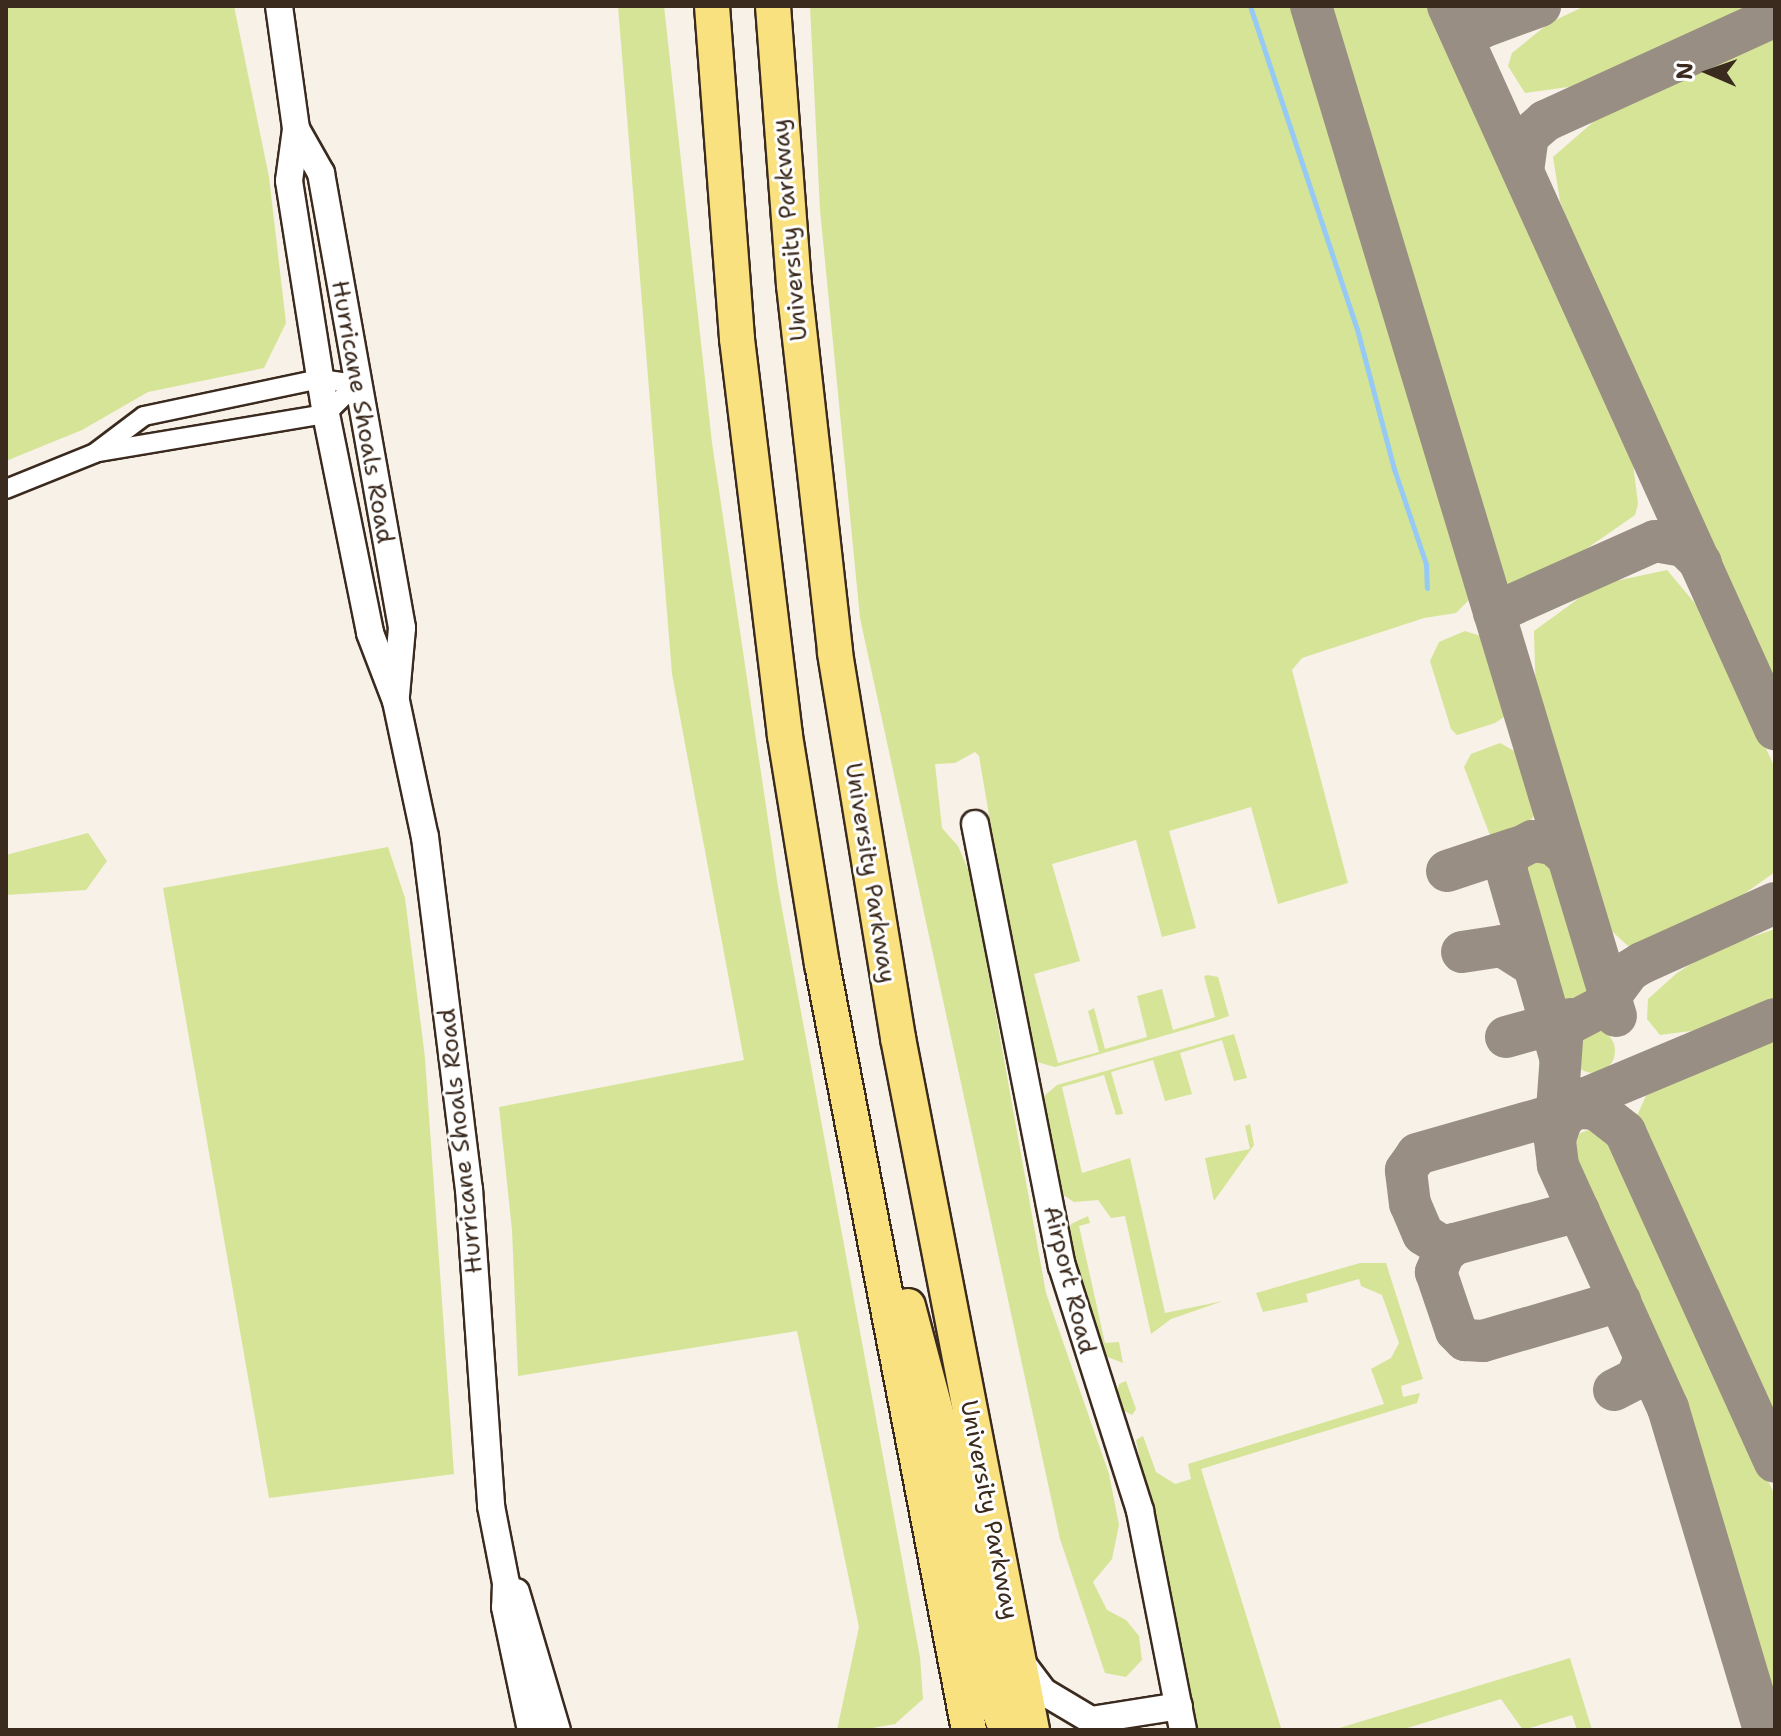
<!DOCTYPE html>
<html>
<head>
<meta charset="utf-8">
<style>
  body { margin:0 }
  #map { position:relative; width:1781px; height:1736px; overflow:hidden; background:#f7f1e8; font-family:"Shantell Sans",sans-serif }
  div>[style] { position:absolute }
  .green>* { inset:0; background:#d6e497 }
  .round { border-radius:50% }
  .stream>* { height:5px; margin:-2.5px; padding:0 2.5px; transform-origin:2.5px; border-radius:2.5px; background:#96caf4 }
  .taxiway>* { height:42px; margin:-21px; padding:0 21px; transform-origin:21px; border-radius:21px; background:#998e83 }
  .roads { filter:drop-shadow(2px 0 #3b2a1e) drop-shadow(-2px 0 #3b2a1e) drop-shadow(0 2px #3b2a1e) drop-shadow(0 -2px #3b2a1e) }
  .street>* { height:18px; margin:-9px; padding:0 9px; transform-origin:9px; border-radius:9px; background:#fff }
  .secondary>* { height:26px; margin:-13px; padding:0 13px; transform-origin:13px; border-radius:13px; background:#fff }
  .highway>* { height:34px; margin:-17px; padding:0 17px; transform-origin:17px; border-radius:17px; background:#fae180 }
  span { translate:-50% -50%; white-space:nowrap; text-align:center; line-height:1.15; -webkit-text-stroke:6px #fff; paint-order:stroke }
  .street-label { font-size:24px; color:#3b2a1e }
  .frame { position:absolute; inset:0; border:8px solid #3b2a1e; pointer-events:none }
  .north { position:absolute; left:1669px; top:32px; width:80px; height:80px; -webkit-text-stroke:6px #fff; paint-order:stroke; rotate:272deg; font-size:22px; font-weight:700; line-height:32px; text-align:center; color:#3b2a1e }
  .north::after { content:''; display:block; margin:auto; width:28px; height:36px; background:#3b2a1e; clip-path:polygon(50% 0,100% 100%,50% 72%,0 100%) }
</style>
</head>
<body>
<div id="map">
  <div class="green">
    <div style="clip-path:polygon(6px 6px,234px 6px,269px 177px,286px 323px,264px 368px,148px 392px,82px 430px,6px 461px)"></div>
    <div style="clip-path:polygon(618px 6px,664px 6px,712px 443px,778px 887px,920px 1657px,923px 1699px,895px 1724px,861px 1730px,837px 1730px,859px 1627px,797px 1331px,518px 1376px,512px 1230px,499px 1107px,744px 1060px,672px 674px)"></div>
    <div style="clip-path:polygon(810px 6px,1296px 6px,1474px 595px,1456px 613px,1424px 618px,1302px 658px,1292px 670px,1348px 883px,1278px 904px,1251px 807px,1169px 831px,1196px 928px,1162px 937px,1136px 840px,1052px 864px,1080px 961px,1034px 974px,1058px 1063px,1099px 1052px,1088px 1011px,1094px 1008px,1105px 1049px,1147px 1037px,1137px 996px,1162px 989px,1173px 1030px,1215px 1017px,1204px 976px,1208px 975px,1218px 977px,1229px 1016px,1215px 1021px,1055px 1067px,1037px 1062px,1019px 992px,979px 756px,975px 752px,955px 763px,935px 764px,942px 828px,958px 846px,971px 876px,1046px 1293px,1109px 1474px,1119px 1525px,1112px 1559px,1093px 1582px,1107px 1610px,1126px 1620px,1139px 1636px,1142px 1660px,1126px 1677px,1105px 1673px,1060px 1539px,860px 618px,820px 210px)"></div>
    <div style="clip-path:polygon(1325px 6px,1432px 6px,1632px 455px,1638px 504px,1635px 515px,1576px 556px,1503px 593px)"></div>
    <div style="clip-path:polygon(1585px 6px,1767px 6px,1583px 85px,1525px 93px,1508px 66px,1512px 53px,1549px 23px)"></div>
    <div style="clip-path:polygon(1775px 33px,1775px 694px,1595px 295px,1560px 201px,1553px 157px,1599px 117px)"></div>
    <div style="clip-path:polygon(1667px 570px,1704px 614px,1775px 768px,1775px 872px,1727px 906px,1650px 944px,1628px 946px,1602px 922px,1536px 705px,1534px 631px,1597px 585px)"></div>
    <div style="clip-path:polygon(1465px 631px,1487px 638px,1508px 704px,1504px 717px,1495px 723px,1457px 735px,1451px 729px,1430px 661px,1439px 642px)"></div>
    <div style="clip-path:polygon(1500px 743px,1523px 756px,1536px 813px,1525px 828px,1491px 838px,1464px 767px,1471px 754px)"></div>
    <div style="clip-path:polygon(88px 833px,107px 861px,86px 890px,6px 895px,6px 855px)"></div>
    <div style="clip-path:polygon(388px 847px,405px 898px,425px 1058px,454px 1474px,269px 1498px,163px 888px)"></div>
    <div style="clip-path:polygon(1540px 852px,1556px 865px,1590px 980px,1584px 999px,1575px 1004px,1557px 996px,1518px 870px,1526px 857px)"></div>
    <div style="clip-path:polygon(1775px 929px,1775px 999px,1714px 1028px,1660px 1035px,1647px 1019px,1648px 999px,1677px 973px,1711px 951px)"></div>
    <div class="round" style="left:1571px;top:1029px;width:44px;height:44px"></div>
    <div style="clip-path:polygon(1234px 1034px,1247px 1078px,1234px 1081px,1222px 1040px,1180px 1053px,1192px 1094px,1165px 1101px,1153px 1060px,1111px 1072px,1123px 1114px,1116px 1115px,1104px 1075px,1062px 1087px,1082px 1173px,1130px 1158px,1165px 1313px,1223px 1301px,1171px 1319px,1151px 1334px,1125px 1216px,1111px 1218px,1098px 1200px,1074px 1202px,1059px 1192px,1043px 1097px,1057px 1085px)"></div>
    <div style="clip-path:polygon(1775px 1034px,1775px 1433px,1645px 1144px,1637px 1116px,1648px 1091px)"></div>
    <div style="clip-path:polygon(1250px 1124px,1254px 1145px,1214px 1201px,1205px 1158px,1250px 1149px,1245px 1126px)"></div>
    <div style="clip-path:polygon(1595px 1128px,1610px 1136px,1625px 1162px,1775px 1496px,1775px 1730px,1671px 1381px,1572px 1163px,1571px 1148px,1580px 1133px)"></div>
    <div style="clip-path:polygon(1088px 1216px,1090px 1223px,1079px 1226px,1105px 1343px,1119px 1342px,1123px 1363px,1100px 1354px,1068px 1238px,1071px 1224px)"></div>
    <div style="clip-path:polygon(1360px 1263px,1386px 1263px,1423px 1379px,1401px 1386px,1403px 1397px,1420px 1393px,1417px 1403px,1201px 1469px,1281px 1728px,1194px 1730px,1136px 1440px,1143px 1436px,1156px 1472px,1175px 1484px,1191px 1479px,1188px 1464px,1384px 1404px,1371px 1369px,1391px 1358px,1399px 1343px,1382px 1295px,1361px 1286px,1359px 1279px,1306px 1294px,1308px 1302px,1263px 1312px,1256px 1293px)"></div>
    <div style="clip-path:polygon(1126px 1381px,1136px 1409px,1132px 1415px,1121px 1409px,1116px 1397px,1119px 1384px)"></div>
    <div style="clip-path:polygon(1570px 1658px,1592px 1730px,1577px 1730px,1572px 1715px,1523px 1730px,1501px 1699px,1401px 1730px,1333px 1730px)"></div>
  </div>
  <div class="stream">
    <div style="left:1250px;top:6px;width:340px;rotate:71.7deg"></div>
    <div style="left:1357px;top:329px;width:145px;rotate:75.2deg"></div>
    <div style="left:1394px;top:469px;width:100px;rotate:71.4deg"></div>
    <div style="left:1426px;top:564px;width:24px;rotate:88deg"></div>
  </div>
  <div class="taxiway">
    <div style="left:1311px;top:6px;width:1055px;rotate:73.2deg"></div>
    <div style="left:1448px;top:6px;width:794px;rotate:65.66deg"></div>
    <div style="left:1449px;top:6px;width:14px;rotate:51deg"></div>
    <div style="left:1458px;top:17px;width:27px;rotate:22deg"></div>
    <div style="left:1483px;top:27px;width:61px;rotate:-20.2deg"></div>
    <div style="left:1523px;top:171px;width:35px;rotate:-82deg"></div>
    <div style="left:1528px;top:136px;width:23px;rotate:-41deg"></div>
    <div style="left:1545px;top:121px;width:253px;rotate:-24.5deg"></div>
    <div style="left:1494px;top:613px;width:176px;rotate:-24.1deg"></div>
    <div style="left:1655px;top:541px;width:29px;rotate:10deg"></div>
    <div style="left:1684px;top:546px;width:24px;rotate:45deg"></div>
    <div style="left:1447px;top:871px;width:73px;rotate:-18.4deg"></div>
    <div style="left:1462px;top:952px;width:40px;rotate:-8.5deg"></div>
    <div style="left:1502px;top:946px;width:36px;rotate:32deg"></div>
    <div style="left:1506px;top:1037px;width:67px;rotate:-15.5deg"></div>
    <div style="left:1560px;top:1057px;width:200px;rotate:-106deg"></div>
    <div style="left:1505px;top:865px;width:16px;rotate:-60deg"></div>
    <div style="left:1513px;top:851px;width:22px;rotate:-27deg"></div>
    <div style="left:1533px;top:841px;width:20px;rotate:9deg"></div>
    <div style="left:1553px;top:844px;width:18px;rotate:41deg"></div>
    <div style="left:1567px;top:1107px;width:29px;rotate:4deg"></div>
    <div style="left:1596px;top:1109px;width:37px;rotate:38deg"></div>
    <div style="left:1625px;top:1132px;width:362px;rotate:65.6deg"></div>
    <div style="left:1555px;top:1138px;width:111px;rotate:-85.9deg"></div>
    <div style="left:1563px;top:1027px;width:45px;rotate:-27.7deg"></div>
    <div style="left:1603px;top:1006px;width:44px;rotate:-53.4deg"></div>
    <div style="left:1629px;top:971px;width:15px;rotate:-32deg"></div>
    <div style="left:1642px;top:963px;width:146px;rotate:-24.3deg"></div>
    <div style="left:1579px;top:1211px;width:128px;rotate:165.1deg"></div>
    <div style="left:1455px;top:1244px;width:14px;rotate:141deg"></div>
    <div style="left:1444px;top:1253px;width:21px;rotate:113deg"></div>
    <div style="left:1436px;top:1272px;width:62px;rotate:71.3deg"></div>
    <div style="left:1456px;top:1331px;width:13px;rotate:45deg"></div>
    <div style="left:1465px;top:1340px;width:18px;rotate:3deg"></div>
    <div style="left:1483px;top:1341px;width:143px;rotate:-16.3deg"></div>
    <div style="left:1455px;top:1244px;width:13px;rotate:171deg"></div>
    <div style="left:1442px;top:1246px;width:22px;rotate:-148deg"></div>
    <div style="left:1423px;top:1234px;width:33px;rotate:-113deg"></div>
    <div style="left:1410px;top:1204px;width:34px;rotate:-97deg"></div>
    <div style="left:1406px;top:1170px;width:19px;rotate:-55deg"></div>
    <div style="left:1417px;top:1154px;width:135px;rotate:-15.9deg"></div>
    <div style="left:1547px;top:1117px;width:34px;rotate:-26deg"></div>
    <div style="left:1614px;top:1390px;width:25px;rotate:-27deg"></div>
    <div style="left:1636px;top:1379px;width:23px;rotate:-67deg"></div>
    <div style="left:1764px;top:1730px;width:336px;rotate:-106.6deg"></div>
    <div style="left:1668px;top:1408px;width:267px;rotate:-114.4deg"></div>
    <div style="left:1558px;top:1165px;width:26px;rotate:-97deg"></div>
    <div style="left:1555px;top:1139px;width:21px;rotate:-71deg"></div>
    <div style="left:1562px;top:1119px;width:32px;rotate:-41deg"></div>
    <div style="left:1586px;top:1098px;width:205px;rotate:-22.7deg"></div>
  </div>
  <div class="roads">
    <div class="street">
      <div style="left:98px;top:452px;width:231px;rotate:-9.5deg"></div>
      <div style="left:326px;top:414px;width:42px;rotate:-45deg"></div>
      <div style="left:6px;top:489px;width:96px;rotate:-22deg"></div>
      <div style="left:95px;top:453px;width:61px;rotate:-37.1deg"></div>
      <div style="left:144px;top:416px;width:180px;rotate:-11.9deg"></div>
      <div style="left:320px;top:379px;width:36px;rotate:8deg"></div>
    </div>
    <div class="secondary">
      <div style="left:279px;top:6px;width:124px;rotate:82.1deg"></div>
      <div style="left:296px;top:129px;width:52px;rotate:97.7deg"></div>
      <div style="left:289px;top:181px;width:236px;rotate:81deg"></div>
      <div style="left:326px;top:414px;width:223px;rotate:78.6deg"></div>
      <div style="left:370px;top:633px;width:73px;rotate:69.1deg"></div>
      <div style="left:396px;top:701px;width:139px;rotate:78deg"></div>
      <div style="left:425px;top:837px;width:355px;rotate:82.9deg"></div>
      <div style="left:469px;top:1189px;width:318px;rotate:86deg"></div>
      <div style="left:491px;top:1506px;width:78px;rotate:79deg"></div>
      <div style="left:506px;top:1583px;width:24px;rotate:92deg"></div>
      <div style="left:505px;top:1607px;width:126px;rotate:78.1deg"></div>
      <div style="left:296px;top:129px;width:51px;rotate:60.4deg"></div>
      <div style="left:321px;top:173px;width:462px;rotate:79.9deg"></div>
      <div style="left:402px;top:628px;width:67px;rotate:95.1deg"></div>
      <div style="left:975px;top:824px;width:450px;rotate:78.9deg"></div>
      <div style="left:1062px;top:1266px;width:257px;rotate:72.3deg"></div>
      <div style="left:1140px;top:1511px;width:223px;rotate:78.9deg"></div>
      <div style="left:516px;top:1592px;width:144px;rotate:73.5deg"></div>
      <div style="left:1022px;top:1663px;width:36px;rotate:53deg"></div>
      <div style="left:1044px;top:1692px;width:55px;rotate:30.8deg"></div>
      <div style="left:1091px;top:1720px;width:89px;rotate:-9deg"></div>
    </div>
    <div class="highway">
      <div style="left:712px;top:6px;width:334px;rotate:85.7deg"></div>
      <div style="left:737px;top:339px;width:400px;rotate:83.1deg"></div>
      <div style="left:785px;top:736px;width:231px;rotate:80.8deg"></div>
      <div style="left:822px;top:964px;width:780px;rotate:79.14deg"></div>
      <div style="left:773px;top:6px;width:280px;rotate:85.7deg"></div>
      <div style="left:794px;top:285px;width:370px;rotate:83.6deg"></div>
      <div style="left:835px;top:653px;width:390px;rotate:80.7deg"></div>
      <div style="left:898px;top:1038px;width:705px;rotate:79.04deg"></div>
      <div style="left:908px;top:1306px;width:149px;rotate:75.2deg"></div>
      <div style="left:946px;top:1450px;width:256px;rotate:79deg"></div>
      <div style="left:995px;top:1701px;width:31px;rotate:68deg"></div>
    </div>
  </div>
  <div class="street-label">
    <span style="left:790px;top:230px;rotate:-95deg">University Parkway</span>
    <span style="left:362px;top:412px;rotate:80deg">Hurricane Shoals Road</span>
    <span style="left:870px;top:873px;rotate:81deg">University Parkway</span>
    <span style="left:461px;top:1141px;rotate:-96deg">Hurricane Shoals Road</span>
    <span style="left:1069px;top:1280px;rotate:76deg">Airport Road</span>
    <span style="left:989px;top:1510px;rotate:79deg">University Parkway</span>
  </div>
  <div class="frame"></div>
  <div class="north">N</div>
</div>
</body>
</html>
